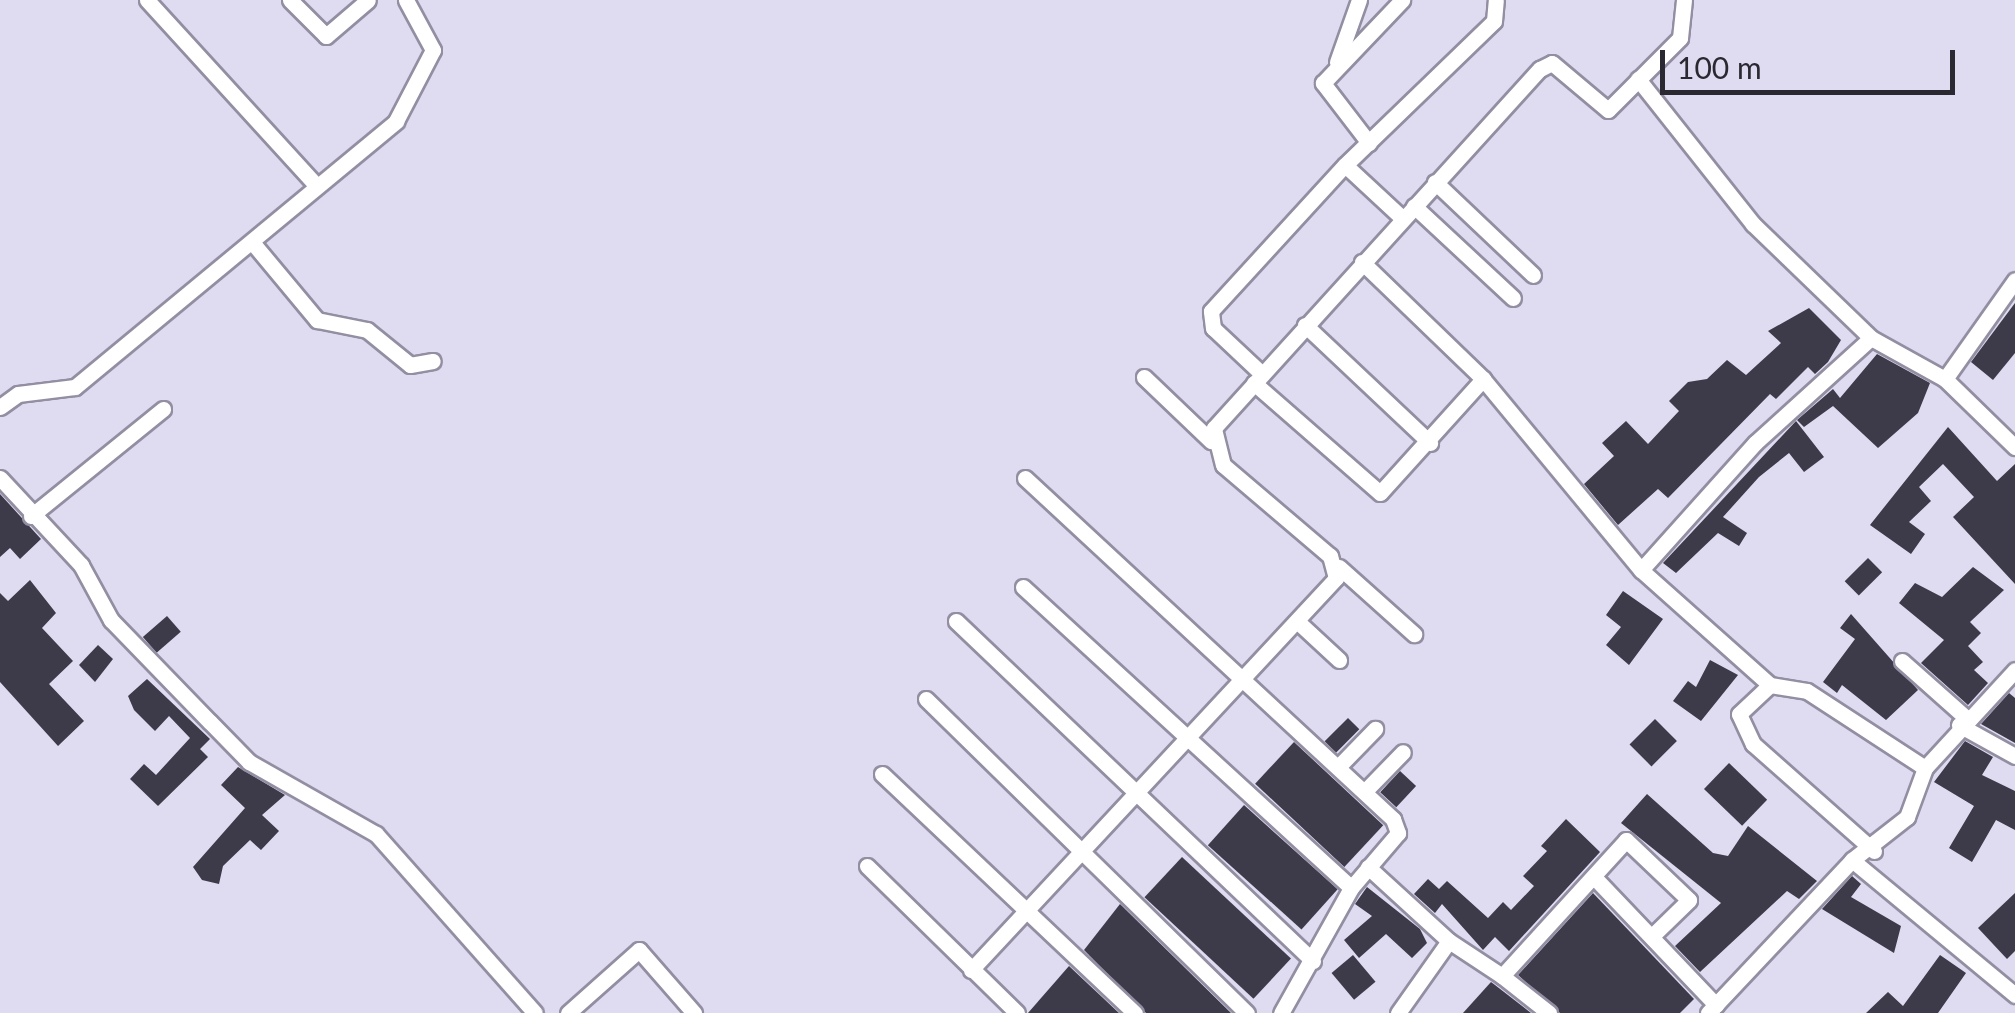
<!DOCTYPE html>
<html>
<head>
<meta charset="utf-8">
<style>
  body { margin:0 }
  #map { position:relative; width:2015px; height:1013px; overflow:hidden; background:#dfdbf0; font-family:Lato,sans-serif }
  div>[style] { position:absolute }
  .building>* { inset:0; background:#3d3a4a; transform-origin:0 0 }
  .roads { filter:drop-shadow(2px 0 #938ea2) drop-shadow(-2px 0 #938ea2) drop-shadow(0 2px #938ea2) drop-shadow(0 -2px #938ea2) }
  .street>* { height:15px; margin:-7.5px; padding:0 7.5px; transform-origin:7.5px; border-radius:7.5px; background:#fff }
  span { translate:-50% -50%; white-space:nowrap; text-align:center; line-height:1.15; -webkit-text-stroke:10px #dfdbf0; paint-order:stroke }
  .scale { position:absolute; left:1660px; top:50px; width:295px; height:45px; box-sizing:border-box; border:5px solid #2a2830; border-top:0; padding-left:12px; font-size:30px; line-height:35px; white-space:nowrap; color:#2a2830; -webkit-text-stroke:8px #dfdbf0; paint-order:stroke }
</style>
</head>
<body>
<div id="map">
  <div class="building">
    <div style="clip-path:polygon(2015px 303px,2015px 353px,1993px 380px,1971px 362px)"></div>
    <div style="clip-path:polygon(1809px 308px,1841px 340px,1828px 362px,1815px 374px,1808px 367px,1776px 399px,1770px 394px,1668px 498px,1658px 489px,1618px 525px,1584px 484px,1614px 456px,1602px 443px,1626px 421px,1648px 444px,1679px 411px,1669px 401px,1688px 382px,1707px 379px,1727px 360px,1746px 375px,1781px 343px,1768px 331px)"></div>
    <div style="clip-path:polygon(1877px 354px,1930px 383px,1918px 413px,1878px 448px,1833px 406px,1804px 427px,1797px 420px,1833px 389px,1840px 398px)"></div>
    <div style="clip-path:polygon(1796px 421px,1824px 457px,1804px 472px,1789px 453px,1759px 477px,1723px 517px,1747px 533px,1739px 546px,1718px 533px,1676px 573px,1663px 563px)"></div>
    <div style="clip-path:polygon(1948px 427px,1997px 481px,2015px 464px,2015px 584px,1953px 517px,1974px 497px,1943px 464px,1919px 487px,1931px 501px,1909px 522px,1925px 534px,1911px 554px,1870px 525px)"></div>
    <div style="clip-path:polygon(0 494px,41px 539px,20px 559px,10px 548px,0 557px)"></div>
    <div style="left:1868px;top:558px;width:20px;height:33px;rotate:45deg"></div>
    <div style="clip-path:polygon(1973px 567px,2004px 590px,1970px 622px,1981px 633px,1968px 646px,1983px 662px,1974px 670px,1988px 683px,1968px 705px,1921px 663px,1944px 640px,1899px 603px,1915px 583px,1942px 597px)"></div>
    <div style="clip-path:polygon(30px 580px,56px 613px,42px 628px,73px 661px,49px 684px,84px 721px,58px 746px,0 682px,0 593px,8px 601px)"></div>
    <div style="clip-path:polygon(1623px 591px,1663px 619px,1629px 665px,1606px 645px,1621px 627px,1606px 615px)"></div>
    <div style="clip-path:polygon(1851px 614px,1918px 690px,1886px 720px,1842px 685px,1837px 693px,1823px 682px,1855px 639px,1840px 628px)"></div>
    <div style="left:167px;top:616px;width:21px;height:32px;rotate:49deg"></div>
    <div style="clip-path:polygon(98px 645px,113px 659px,95px 682px,79px 665px)"></div>
    <div style="clip-path:polygon(1710px 660px,1738px 675px,1701px 721px,1673px 701px,1688px 681px,1696px 687px)"></div>
    <div style="clip-path:polygon(147px 679px,210px 739px,200px 749px,208px 757px,158px 806px,130px 779px,144px 764px,156px 775px,190px 738px,169px 716px,155px 731px,134px 710px,128px 696px)"></div>
    <div style="clip-path:polygon(2009px 693px,2015px 698px,2015px 743px,1981px 724px)"></div>
    <div style="left:1348px;top:718px;width:16px;height:33px;rotate:45deg"></div>
    <div style="left:1655px;top:719px;width:31px;height:36px;rotate:45deg"></div>
    <div style="clip-path:polygon(1965px 741px,1993px 757px,1982px 775px,2015px 791px,2015px 830px,1996px 820px,1972px 862px,1949px 848px,1974px 806px,1934px 782px)"></div>
    <div style="left:1294px;top:742px;width:122px;height:57px;rotate:43deg"></div>
    <div style="left:1729px;top:763px;width:53px;height:36px;rotate:44deg"></div>
    <div style="clip-path:polygon(238px 767px,285px 795px,262px 815px,279px 831px,261px 850px,250px 840px,223px 866px,219px 884px,202px 880px,193px 867px,245px 808px,221px 785px)"></div>
    <div style="left:1400px;top:771px;width:22px;height:29px;rotate:43deg"></div>
    <div style="clip-path:polygon(1647px 794px,1713px 853px,1728px 856px,1748px 826px,1817px 881px,1799px 899px,1787px 891px,1700px 972px,1675px 946px,1721px 903px,1621px 823px)"></div>
    <div style="left:1244px;top:805px;width:126px;height:54px;rotate:42deg"></div>
    <div style="clip-path:polygon(1566px 819px,1600px 852px,1509px 951px,1495px 937px,1483px 950px,1442px 904px,1435px 913px,1414px 894px,1428px 879px,1439px 889px,1447px 881px,1488px 918px,1503px 902px,1511px 910px,1534px 886px,1523px 876px,1547px 851px,1541px 846px)"></div>
    <div style="left:1182px;top:857px;width:149px;height:55px;rotate:43deg"></div>
    <div style="clip-path:polygon(1852px 876px,1861px 884px,1851px 897px,1901px 926px,1894px 953px,1822px 909px)"></div>
    <div style="clip-path:polygon(1367px 887px,1420px 929px,1427px 943px,1412px 958px,1386px 934px,1359px 958px,1344px 940px,1372px 916px,1355px 904px)"></div>
    <div style="clip-path:polygon(1593px 893px,1694px 999px,1680px 1013px,1560px 1013px,1518px 975px)"></div>
    <div style="clip-path:polygon(2015px 893px,2015px 951px,2007px 959px,1978px 928px)"></div>
    <div style="clip-path:polygon(1120px 904px,1231px 1013px,1146px 1013px,1084px 950px)"></div>
    <div style="left:1353px;top:955px;width:35px;height:28px;rotate:50deg"></div>
    <div style="clip-path:polygon(1940px 955px,1966px 973px,1938px 1013px,1866px 1013px,1888px 992px,1903px 1006px)"></div>
    <div style="clip-path:polygon(1069px 966px,1119px 1013px,1028px 1013px)"></div>
    <div style="clip-path:polygon(1491px 982px,1495px 985px,1531px 1013px,1463px 1013px)"></div>
  </div>
  <div class="roads">
    <div class="street">
      <div style="left:147px;top:0;width:249px;rotate:47.6deg"></div>
      <div style="left:290px;top:0;width:51px;rotate:45deg"></div>
      <div style="left:326px;top:36px;width:55px;rotate:-40.6deg"></div>
      <div style="left:1337px;top:62px;width:66px;rotate:-70.5deg"></div>
      <div style="left:1638px;top:79px;width:185px;rotate:51.6deg"></div>
      <div style="left:1753px;top:224px;width:164px;rotate:44deg"></div>
      <div style="left:1369px;top:143px;width:76px;rotate:-127.5deg"></div>
      <div style="left:1323px;top:83px;width:115px;rotate:-46.4deg"></div>
      <div style="left:1345px;top:165px;width:207px;rotate:-44deg"></div>
      <div style="left:1494px;top:21px;width:21px;rotate:-85deg"></div>
      <div style="left:1435px;top:182px;width:135px;rotate:43.5deg"></div>
      <div style="left:1414px;top:206px;width:135px;rotate:42.9deg"></div>
      <div style="left:252px;top:242px;width:102px;rotate:50.2deg"></div>
      <div style="left:317px;top:320px;width:51px;rotate:11.3deg"></div>
      <div style="left:367px;top:330px;width:55px;rotate:39.1deg"></div>
      <div style="left:410px;top:365px;width:23px;rotate:-10deg"></div>
      <div style="left:1362px;top:262px;width:168px;rotate:44deg"></div>
      <div style="left:1483px;top:379px;width:248px;rotate:50.4deg"></div>
      <div style="left:1641px;top:570px;width:173px;rotate:41.7deg"></div>
      <div style="left:1305px;top:325px;width:172px;rotate:43.3deg"></div>
      <div style="left:1262px;top:374px;width:67px;rotate:-136.8deg"></div>
      <div style="left:1213px;top:328px;width:17px;rotate:-97deg"></div>
      <div style="left:1211px;top:311px;width:198px;rotate:-47.5deg"></div>
      <div style="left:1345px;top:165px;width:78px;rotate:42.9deg"></div>
      <div style="left:1144px;top:377px;width:93px;rotate:43.7deg"></div>
      <div style="left:1945px;top:379px;width:121px;rotate:-54.7deg"></div>
      <div style="left:1254px;top:383px;width:167px;rotate:41.1deg"></div>
      <div style="left:1380px;top:493px;width:154px;rotate:-47.9deg"></div>
      <div style="left:0;top:407px;width:22px;rotate:-36deg"></div>
      <div style="left:18px;top:394px;width:57px;rotate:-7deg"></div>
      <div style="left:75px;top:387px;width:417px;rotate:-39.6deg"></div>
      <div style="left:396px;top:121px;width:80px;rotate:-62.5deg"></div>
      <div style="left:433px;top:50px;width:57px;rotate:-118.4deg"></div>
      <div style="left:0;top:478px;width:119px;rotate:47deg"></div>
      <div style="left:81px;top:565px;width:63px;rotate:61.4deg"></div>
      <div style="left:111px;top:620px;width:142px;rotate:45.9deg"></div>
      <div style="left:210px;top:722px;width:56px;rotate:45.7deg"></div>
      <div style="left:249px;top:762px;width:146px;rotate:29.6deg"></div>
      <div style="left:376px;top:834px;width:239px;rotate:48.4deg"></div>
      <div style="left:1025px;top:478px;width:502px;rotate:42.82deg"></div>
      <div style="left:1393px;top:819px;width:15px;rotate:70deg"></div>
      <div style="left:1398px;top:833px;width:72px;rotate:130.5deg"></div>
      <div style="left:31px;top:516px;width:170px;rotate:-39deg"></div>
      <div style="left:1339px;top:567px;width:101px;rotate:41.8deg"></div>
      <div style="left:1641px;top:570px;width:171px;rotate:-48.1deg"></div>
      <div style="left:1755px;top:443px;width:156px;rotate:-42.2deg"></div>
      <div style="left:1871px;top:338px;width:85px;rotate:29deg"></div>
      <div style="left:1945px;top:379px;width:98px;rotate:44.2deg"></div>
      <div style="left:1023px;top:587px;width:445px;rotate:42.5deg"></div>
      <div style="left:1351px;top:888px;width:143px;rotate:119.2deg"></div>
      <div style="left:956px;top:621px;width:493px;rotate:43.6deg"></div>
      <div style="left:1298px;top:622px;width:56px;rotate:42.8deg"></div>
      <div style="left:1902px;top:661px;width:83px;rotate:41.6deg"></div>
      <div style="left:926px;top:699px;width:449px;rotate:44.4deg"></div>
      <div style="left:1959px;top:725px;width:64px;rotate:29deg"></div>
      <div style="left:1339px;top:766px;width:52px;rotate:-45.8deg"></div>
      <div style="left:882px;top:774px;width:348px;rotate:43.4deg"></div>
      <div style="left:1365px;top:791px;width:54px;rotate:-45.7deg"></div>
      <div style="left:1874px;top:851px;width:162px;rotate:-138.5deg"></div>
      <div style="left:1753px;top:744px;width:33px;rotate:-115deg"></div>
      <div style="left:1739px;top:714px;width:42px;rotate:-43.1deg"></div>
      <div style="left:1770px;top:685px;width:37px;rotate:9deg"></div>
      <div style="left:1807px;top:691px;width:141px;rotate:33.1deg"></div>
      <div style="left:1852px;top:860px;width:212px;rotate:39.6deg"></div>
      <div style="left:867px;top:866px;width:210px;rotate:44.4deg"></div>
      <div style="left:1368px;top:867px;width:110px;rotate:42.4deg"></div>
      <div style="left:1449px;top:941px;width:64px;rotate:33.4deg"></div>
      <div style="left:1594px;top:877px;width:177px;rotate:46.4deg"></div>
      <div style="left:971px;top:970px;width:536px;rotate:-47.04deg"></div>
      <div style="left:1336px;top:578px;width:23px;rotate:-105deg"></div>
      <div style="left:1330px;top:556px;width:140px;rotate:-139.6deg"></div>
      <div style="left:1223px;top:465px;width:38px;rotate:-104deg"></div>
      <div style="left:1214px;top:428px;width:485px;rotate:-47.8deg"></div>
      <div style="left:1540px;top:69px;width:13px;rotate:-27deg"></div>
      <div style="left:1552px;top:63px;width:73px;rotate:40deg"></div>
      <div style="left:1608px;top:110px;width:102px;rotate:-45deg"></div>
      <div style="left:1680px;top:38px;width:38px;rotate:-84deg"></div>
      <div style="left:568px;top:1013px;width:95px;rotate:-41.6deg"></div>
      <div style="left:639px;top:950px;width:84px;rotate:48.9deg"></div>
      <div style="left:1398px;top:1013px;width:88px;rotate:-54.7deg"></div>
      <div style="left:1549px;top:1013px;width:60px;rotate:-141.8deg"></div>
      <div style="left:1502px;top:976px;width:184px;rotate:-47.6deg"></div>
      <div style="left:1626px;top:840px;width:87px;rotate:43.6deg"></div>
      <div style="left:1689px;top:900px;width:50px;rotate:135.8deg"></div>
      <div style="left:1708px;top:1013px;width:210px;rotate:-46.7deg"></div>
      <div style="left:1852px;top:860px;width:70px;rotate:-38deg"></div>
      <div style="left:1907px;top:817px;width:52px;rotate:-69.8deg"></div>
      <div style="left:1925px;top:768px;width:133px;rotate:-47.4deg"></div>
    </div>
  </div>
  <div class="scale">100 m</div>
</div>
</body>
</html>
